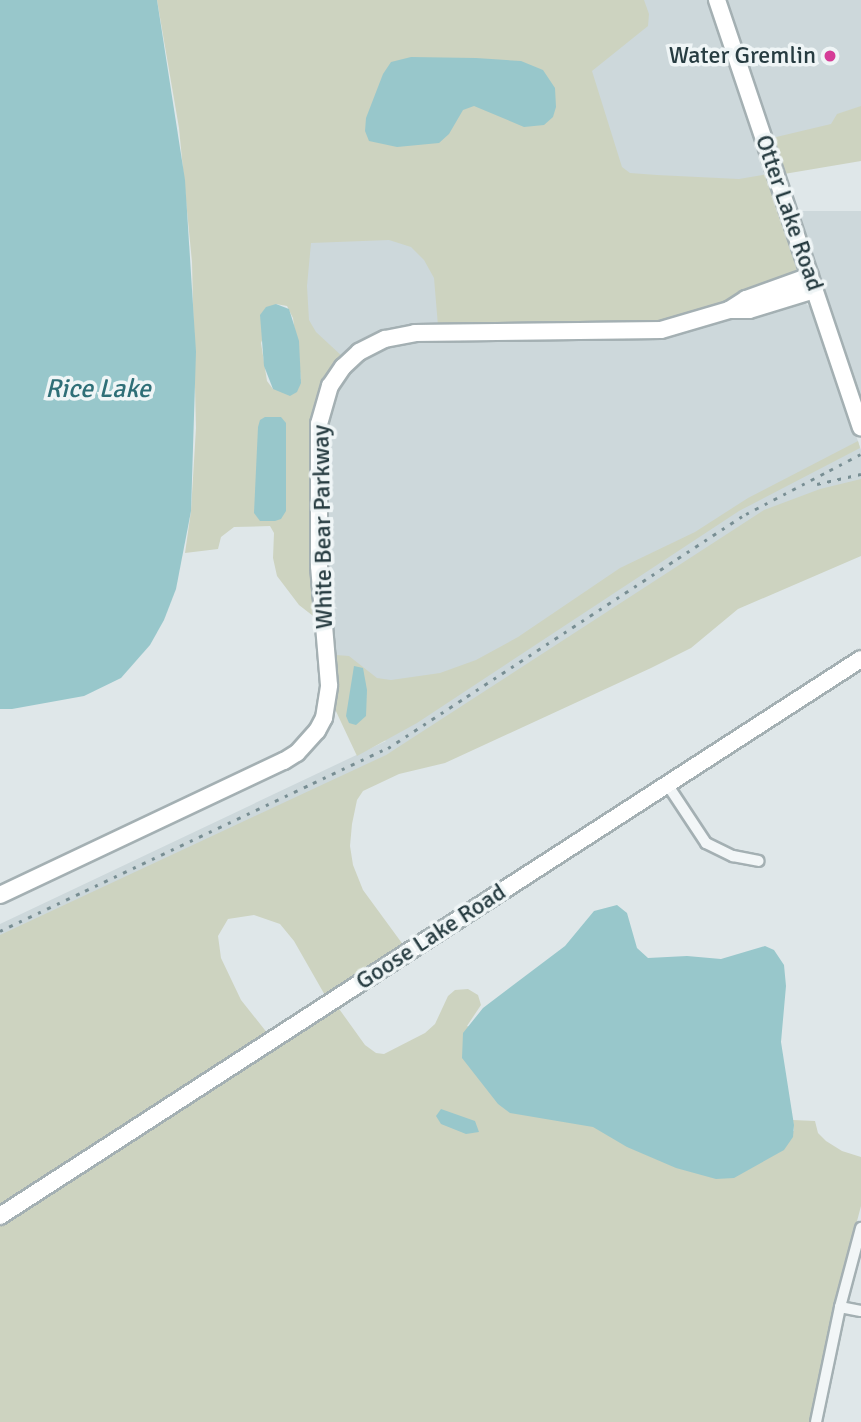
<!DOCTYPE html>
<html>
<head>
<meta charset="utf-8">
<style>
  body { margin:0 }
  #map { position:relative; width:861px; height:1422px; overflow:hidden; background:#dfe7e9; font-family:Signika,sans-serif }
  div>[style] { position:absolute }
  .built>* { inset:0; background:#cdd8db }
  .green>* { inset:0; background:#cdd3c0 }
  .water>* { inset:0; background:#98c7cb }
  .roads { filter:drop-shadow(2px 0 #a4b0b3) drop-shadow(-2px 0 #a4b0b3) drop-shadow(0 2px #a4b0b3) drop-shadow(0 -2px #a4b0b3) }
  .street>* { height:10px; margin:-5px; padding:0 5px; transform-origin:5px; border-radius:5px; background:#f2f6f7 }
  .secondary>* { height:16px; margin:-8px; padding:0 8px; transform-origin:8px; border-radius:8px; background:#fff }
  .rail>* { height:2.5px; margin-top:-1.25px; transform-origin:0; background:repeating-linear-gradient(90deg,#788e93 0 3.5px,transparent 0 10.5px) }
  .dots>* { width:19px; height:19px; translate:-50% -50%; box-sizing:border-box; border:4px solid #eff5f6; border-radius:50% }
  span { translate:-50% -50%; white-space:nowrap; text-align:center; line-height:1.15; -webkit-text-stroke:7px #eff5f6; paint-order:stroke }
  .poi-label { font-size:24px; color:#273c41 }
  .right { translate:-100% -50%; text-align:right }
  .street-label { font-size:24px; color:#273c41 }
  .water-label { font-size:26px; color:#2f6f77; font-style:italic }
</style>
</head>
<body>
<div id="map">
  <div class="built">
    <div style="clip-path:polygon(633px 0,710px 0,797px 260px,796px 272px,784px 281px,683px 317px,406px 327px,372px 337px,340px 360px,307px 328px,306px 191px,587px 4px)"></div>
    <div style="clip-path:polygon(725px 0,861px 0,861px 146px,775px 147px)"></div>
    <div style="clip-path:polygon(796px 211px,861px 211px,861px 403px)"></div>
    <div style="clip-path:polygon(802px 301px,813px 309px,861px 450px,861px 480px,383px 757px,0 938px,0 924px,386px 741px,333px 705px,326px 570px,326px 426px,339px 385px,365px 357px,389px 345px,411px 341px,659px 338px)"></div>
  </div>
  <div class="green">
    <div style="clip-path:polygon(evenodd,157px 0,644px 0,649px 14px,648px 26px,592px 71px,622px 167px,630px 173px,657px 175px,739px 179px,768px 174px,797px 260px,796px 272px,770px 286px,659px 323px,438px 326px,434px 278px,424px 260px,411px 247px,389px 240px,311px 243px,307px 286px,309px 320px,316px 332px,343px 357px,323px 385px,312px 423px,317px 619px,299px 605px,277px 576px,273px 558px,274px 533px,270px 526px,234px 527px,221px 537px,218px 549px,185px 553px,191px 511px,196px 428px,192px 262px,179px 128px,157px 0,276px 304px,287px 306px,293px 318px,301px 379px,273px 389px,267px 381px,261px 343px,276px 304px)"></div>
    <div style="clip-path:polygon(861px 106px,861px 161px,784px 174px,772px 138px,831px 124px,837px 114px)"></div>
    <div style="clip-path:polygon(858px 441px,860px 448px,739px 511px,417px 723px,357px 756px,333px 705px,336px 655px,349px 656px,377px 678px,391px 680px,440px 673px,476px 660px,518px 637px,620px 568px,695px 532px,748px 498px)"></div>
    <div style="clip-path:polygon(861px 479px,861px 556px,738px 609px,691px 648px,651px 668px,445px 763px,399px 774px,363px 791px,357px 800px,352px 824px,350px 846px,353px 865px,363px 890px,404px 946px,326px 997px,294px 941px,280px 924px,254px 915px,228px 919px,218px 936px,221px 958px,241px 1000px,268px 1034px,0 1207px,0 935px,386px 755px,764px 510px,820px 489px)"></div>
    <div style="clip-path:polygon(468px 989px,478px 995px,481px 1005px,467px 1026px,794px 1131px,793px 1120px,815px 1121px,818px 1133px,826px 1141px,842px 1151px,861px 1157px,861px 1206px,830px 1324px,810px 1422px,0 1422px,0 1224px,337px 1006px,365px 1045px,376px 1053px,384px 1054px,425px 1033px,435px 1024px,448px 996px,455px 990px)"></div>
  </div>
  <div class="water">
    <div style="clip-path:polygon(0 0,157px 0,185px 180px,196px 352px,191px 511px,176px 589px,164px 620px,150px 645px,121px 678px,84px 696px,12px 709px,0 709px)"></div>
    <div style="clip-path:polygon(476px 58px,521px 61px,543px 70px,555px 88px,556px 107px,553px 117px,544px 125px,524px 127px,474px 106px,463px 110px,449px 134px,439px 143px,397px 147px,369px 141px,365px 131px,366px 118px,383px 74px,391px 62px,411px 57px)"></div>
    <div style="clip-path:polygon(276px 304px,289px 309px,299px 341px,301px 383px,297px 392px,290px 396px,273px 389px,264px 366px,260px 315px,266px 307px)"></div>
    <div style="clip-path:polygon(265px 417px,281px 417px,286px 423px,286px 511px,281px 519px,275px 521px,260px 521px,254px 513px,258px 427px,260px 420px)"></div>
    <div style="clip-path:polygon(354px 666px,363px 668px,367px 690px,366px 716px,356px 725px,349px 723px,346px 716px)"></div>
    <div style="clip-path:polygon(617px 905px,627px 913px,637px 948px,648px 958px,687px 956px,721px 959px,765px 946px,774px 950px,784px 965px,786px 986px,781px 1042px,794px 1125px,793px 1137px,784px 1150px,734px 1178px,716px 1179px,676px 1168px,627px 1147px,593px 1127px,510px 1113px,498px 1104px,462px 1058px,463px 1033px,483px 1008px,565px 946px,594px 911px)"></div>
    <div style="clip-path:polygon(441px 1109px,475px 1121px,479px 1132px,466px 1134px,441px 1124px,436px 1116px)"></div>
  </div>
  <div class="roads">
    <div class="street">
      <div style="left:667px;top:784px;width:71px;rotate:56.5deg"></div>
      <div style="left:706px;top:843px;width:30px;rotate:26deg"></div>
      <div style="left:733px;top:856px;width:26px;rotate:11deg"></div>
      <div style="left:840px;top:1307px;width:21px;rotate:11deg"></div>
      <div style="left:816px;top:1422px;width:117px;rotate:-78.2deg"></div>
      <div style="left:840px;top:1307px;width:82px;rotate:-75.1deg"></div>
    </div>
    <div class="secondary">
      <div style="left:717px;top:0;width:451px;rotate:71.4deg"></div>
      <div style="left:729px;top:310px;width:20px"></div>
      <div style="left:749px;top:310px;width:69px;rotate:-16.9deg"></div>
      <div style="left:0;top:895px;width:314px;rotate:-25.3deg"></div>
      <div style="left:284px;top:761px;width:15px;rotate:-32deg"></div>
      <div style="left:297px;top:753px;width:30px;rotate:-48deg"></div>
      <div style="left:317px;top:731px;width:15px;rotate:-62deg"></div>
      <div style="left:324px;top:718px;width:33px;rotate:-81deg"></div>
      <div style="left:329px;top:685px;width:119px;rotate:-94.8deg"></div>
      <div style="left:319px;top:566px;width:142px;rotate:-90deg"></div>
      <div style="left:319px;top:424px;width:40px;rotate:-74deg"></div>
      <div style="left:330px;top:386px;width:23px;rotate:-56deg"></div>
      <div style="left:343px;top:367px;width:22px;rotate:-43deg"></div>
      <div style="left:359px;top:352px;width:29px;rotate:-27deg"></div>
      <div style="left:385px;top:339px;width:31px;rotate:-11deg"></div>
      <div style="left:415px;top:333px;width:246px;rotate:-0.7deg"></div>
      <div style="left:661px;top:330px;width:71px;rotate:-16.4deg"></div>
      <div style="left:729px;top:310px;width:20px;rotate:-33deg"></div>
      <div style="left:746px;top:299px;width:68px;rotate:-19.8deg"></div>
      <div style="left:0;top:1216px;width:1025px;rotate:-32.9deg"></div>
    </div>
  </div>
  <div class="rail">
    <div style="left:817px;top:484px;width:45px;rotate:-12.8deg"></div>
    <div style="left:0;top:931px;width:429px;rotate:-25.3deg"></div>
    <div style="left:388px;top:748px;width:428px;rotate:-33.2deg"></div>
    <div style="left:746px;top:514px;width:130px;rotate:-27.6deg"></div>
  </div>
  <div class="dots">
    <div style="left:830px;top:56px;background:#d53d97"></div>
  </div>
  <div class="poi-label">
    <span class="right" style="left:816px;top:56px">Water Gremlin</span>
  </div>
  <div class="street-label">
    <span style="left:789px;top:213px;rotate:71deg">Otter Lake Road</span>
    <span style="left:323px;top:527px;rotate:-91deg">White Bear Parkway</span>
    <span style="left:431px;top:937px;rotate:-33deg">Goose Lake Road</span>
  </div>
  <div class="water-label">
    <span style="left:98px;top:390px">Rice Lake</span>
  </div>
</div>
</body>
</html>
